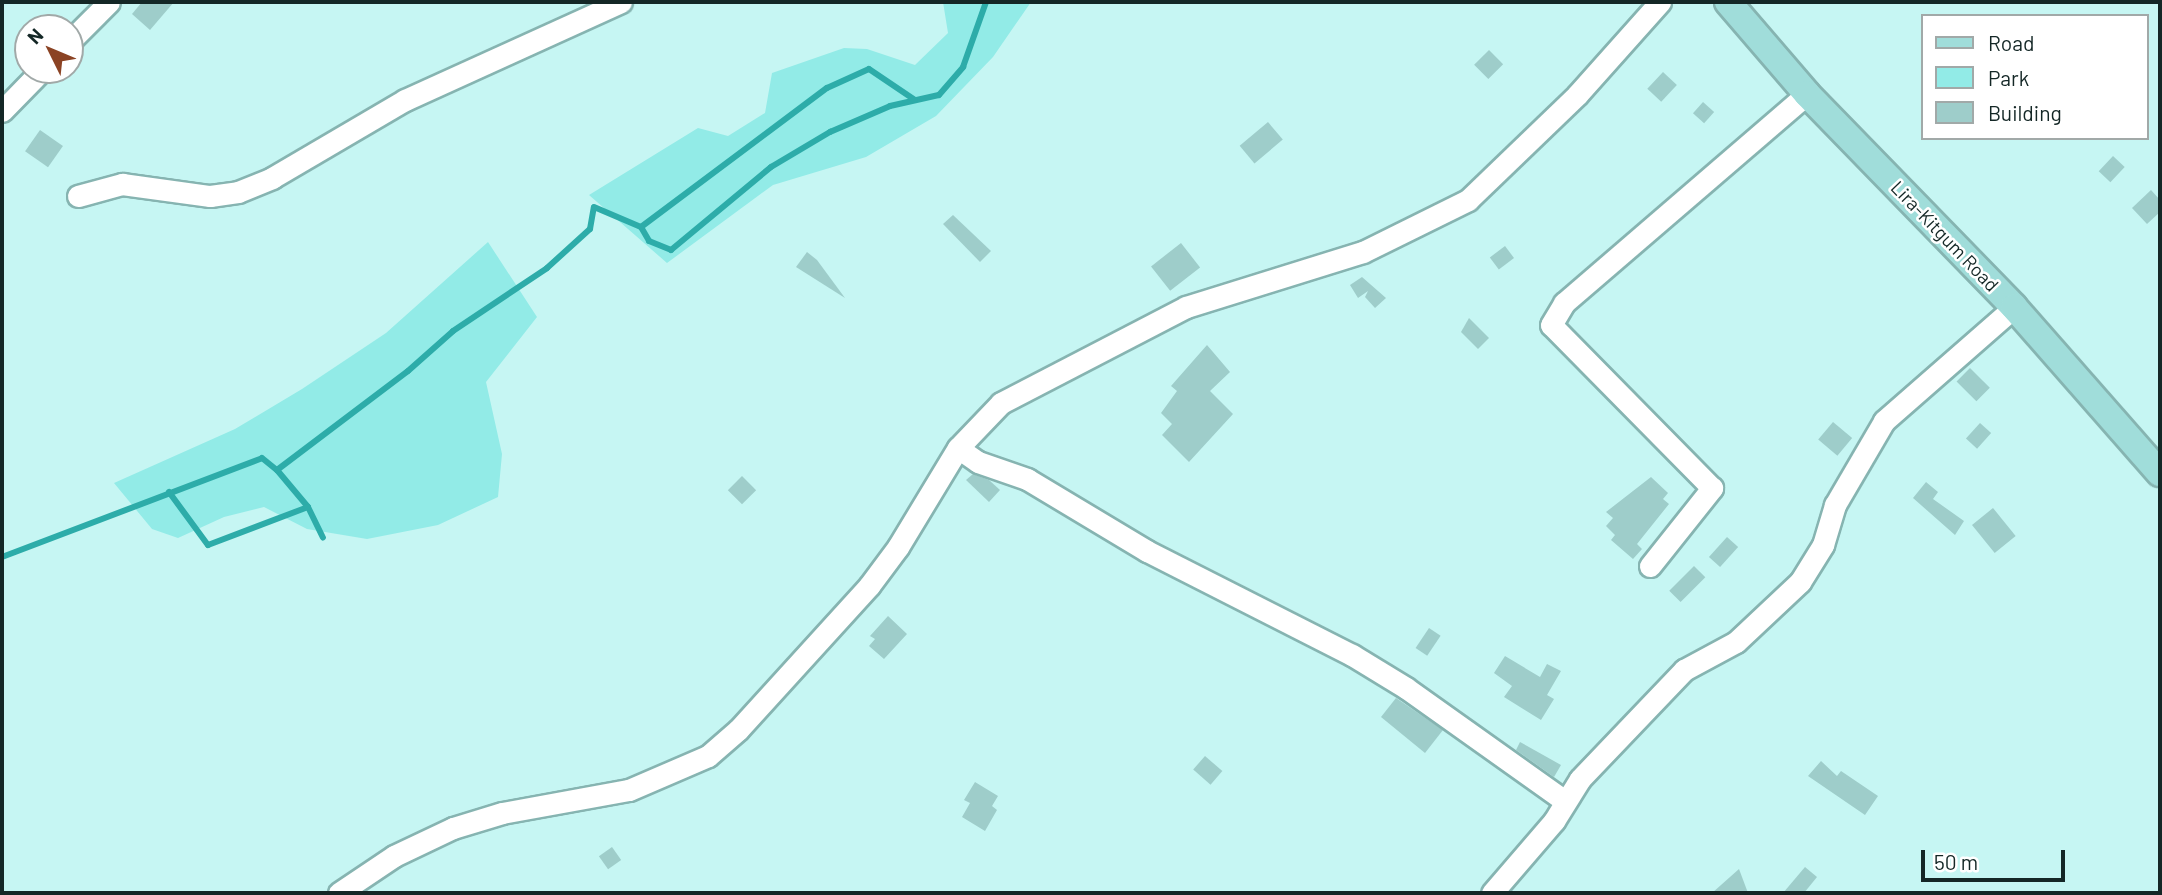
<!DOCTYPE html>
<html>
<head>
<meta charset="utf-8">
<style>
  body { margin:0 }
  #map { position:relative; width:2162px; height:895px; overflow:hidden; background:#c6f6f3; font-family:Barlow,sans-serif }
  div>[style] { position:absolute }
  .green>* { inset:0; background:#92ebe7 }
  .stream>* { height:6px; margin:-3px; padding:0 3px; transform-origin:3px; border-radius:3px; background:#2daca9 }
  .building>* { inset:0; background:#9ecdca; transform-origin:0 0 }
  .roads { filter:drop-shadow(2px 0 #86b4b1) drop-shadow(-2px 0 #86b4b1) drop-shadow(0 2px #86b4b1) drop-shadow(0 -2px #86b4b1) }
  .minor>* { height:21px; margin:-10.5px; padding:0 10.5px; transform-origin:10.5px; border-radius:10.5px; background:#fff }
  .major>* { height:26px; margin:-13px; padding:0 13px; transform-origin:13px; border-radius:13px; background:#a0ddda }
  span { translate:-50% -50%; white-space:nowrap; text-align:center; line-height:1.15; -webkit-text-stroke:5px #fff; paint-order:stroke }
  .street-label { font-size:19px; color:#142726 }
  .frame { position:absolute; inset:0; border:4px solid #142726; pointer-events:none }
  .legend { position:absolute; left:1921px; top:14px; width:228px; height:126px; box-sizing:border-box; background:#fff; border:2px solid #a1a9a8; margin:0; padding:9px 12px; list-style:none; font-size:21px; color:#142726 }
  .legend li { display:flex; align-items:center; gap:14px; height:35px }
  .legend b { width:35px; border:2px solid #a1a9a8 }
  .north { position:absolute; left:14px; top:14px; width:70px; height:70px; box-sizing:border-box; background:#fff; border:2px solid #a1a9a8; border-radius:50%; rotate:313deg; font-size:19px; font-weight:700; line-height:28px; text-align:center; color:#142726 }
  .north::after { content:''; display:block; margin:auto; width:24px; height:32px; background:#8b4324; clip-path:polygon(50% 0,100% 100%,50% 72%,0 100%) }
  .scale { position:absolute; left:1921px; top:850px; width:144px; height:32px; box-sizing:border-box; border:4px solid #142726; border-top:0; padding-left:9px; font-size:21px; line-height:24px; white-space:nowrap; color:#142726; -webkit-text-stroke:5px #fff; paint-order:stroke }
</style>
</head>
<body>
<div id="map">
  <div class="green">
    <div style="clip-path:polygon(943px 2px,1031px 2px,993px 57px,936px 116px,866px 157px,773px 185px,667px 263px,589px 195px,698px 128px,728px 136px,765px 113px,772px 73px,844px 48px,867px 49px,915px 65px,948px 33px)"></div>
    <div style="clip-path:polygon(488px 242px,537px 317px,486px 382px,502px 454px,498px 497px,438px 525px,367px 539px,307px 529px,264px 507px,224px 517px,178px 538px,152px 529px,114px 483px,235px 429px,302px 389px,386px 333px)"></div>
  </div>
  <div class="stream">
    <div style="left:641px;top:227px;width:16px;rotate:60deg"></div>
    <div style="left:649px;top:241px;width:24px;rotate:22deg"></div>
    <div style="left:671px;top:250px;width:130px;rotate:-39.7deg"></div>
    <div style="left:771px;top:167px;width:69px;rotate:-30.7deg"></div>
    <div style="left:830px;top:132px;width:65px;rotate:-23.4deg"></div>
    <div style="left:890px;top:106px;width:50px;rotate:-12.7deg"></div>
    <div style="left:939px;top:95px;width:37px;rotate:-49deg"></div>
    <div style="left:963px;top:67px;width:69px;rotate:-70.5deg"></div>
    <div style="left:277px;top:470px;width:48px;rotate:50deg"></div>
    <div style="left:308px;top:507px;width:34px;rotate:64deg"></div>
    <div style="left:169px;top:492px;width:66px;rotate:53.7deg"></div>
    <div style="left:208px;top:545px;width:107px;rotate:-20.8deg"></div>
    <div style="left:2px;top:557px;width:278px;rotate:-20.8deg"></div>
    <div style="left:262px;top:458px;width:19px;rotate:39deg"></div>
    <div style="left:277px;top:470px;width:164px;rotate:-37.1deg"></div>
    <div style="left:408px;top:371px;width:60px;rotate:-41.6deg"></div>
    <div style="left:453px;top:331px;width:113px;rotate:-33.8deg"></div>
    <div style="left:547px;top:268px;width:58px;rotate:-42.2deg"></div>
    <div style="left:590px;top:229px;width:22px;rotate:-80deg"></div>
    <div style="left:594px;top:207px;width:51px;rotate:23.1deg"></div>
    <div style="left:641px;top:227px;width:232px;rotate:-36.8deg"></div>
    <div style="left:827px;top:88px;width:46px;rotate:-24.3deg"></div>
    <div style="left:869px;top:69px;width:55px;rotate:34deg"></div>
  </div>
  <div class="building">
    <div style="clip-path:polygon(142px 2px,174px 2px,150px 30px,132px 14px)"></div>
    <div style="left:1489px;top:50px;width:20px;height:21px;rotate:45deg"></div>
    <div style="left:1663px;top:72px;width:19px;height:23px;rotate:43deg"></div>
    <div style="left:1703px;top:102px;width:15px;height:15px;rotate:42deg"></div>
    <div style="left:1268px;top:122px;width:23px;height:37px;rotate:50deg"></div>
    <div style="left:40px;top:130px;width:28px;height:26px;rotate:35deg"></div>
    <div style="left:2113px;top:156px;width:16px;height:21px;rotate:43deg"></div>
    <div style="clip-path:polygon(2151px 190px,2160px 200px,2160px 212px,2147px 224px,2132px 208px)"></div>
    <div style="clip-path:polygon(953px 215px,991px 251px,980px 262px,943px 224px)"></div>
    <div style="left:1181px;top:243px;width:31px;height:38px;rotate:52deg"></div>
    <div style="left:1505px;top:246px;width:15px;height:19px;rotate:53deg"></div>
    <div style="clip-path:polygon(807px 252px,817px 260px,845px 298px,796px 267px)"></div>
    <div style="clip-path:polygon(1362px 277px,1386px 298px,1375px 308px,1365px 297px,1368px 291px,1358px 298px,1350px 285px)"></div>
    <div style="clip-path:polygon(1469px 318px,1489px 338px,1478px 349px,1461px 332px)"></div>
    <div style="clip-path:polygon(1207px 345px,1230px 372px,1210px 391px,1233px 414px,1189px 462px,1162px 435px,1172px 424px,1161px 413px,1177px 391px,1171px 386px)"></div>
    <div style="left:1970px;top:368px;width:28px;height:19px;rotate:45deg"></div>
    <div style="left:1833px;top:422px;width:25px;height:23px;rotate:40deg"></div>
    <div style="left:1980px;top:423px;width:15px;height:21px;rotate:42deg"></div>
    <div style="clip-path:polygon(973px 474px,989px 480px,1000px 490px,989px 502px,966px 480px)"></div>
    <div style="left:742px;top:476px;width:20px;height:20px;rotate:45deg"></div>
    <div style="clip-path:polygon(1651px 477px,1668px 493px,1663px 499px,1669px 504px,1637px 544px,1642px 549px,1633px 559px,1611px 540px,1615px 535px,1606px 526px,1613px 518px,1606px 512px)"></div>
    <div style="clip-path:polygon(1926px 482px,1938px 492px,1933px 499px,1964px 521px,1955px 535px,1913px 498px)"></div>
    <div style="left:1993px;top:508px;width:36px;height:27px;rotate:51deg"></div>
    <div style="left:1727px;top:537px;width:15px;height:27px;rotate:42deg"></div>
    <div style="left:1694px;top:566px;width:16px;height:35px;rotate:45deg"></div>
    <div style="clip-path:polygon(888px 616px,907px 634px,884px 659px,869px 646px,875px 639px,870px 636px)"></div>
    <div style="left:1429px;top:628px;width:14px;height:24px;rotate:34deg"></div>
    <div style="clip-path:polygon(1505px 656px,1540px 677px,1547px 664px,1561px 671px,1547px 695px,1554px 699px,1541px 720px,1504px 697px,1512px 686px,1494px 673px)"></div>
    <div style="clip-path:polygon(1396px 698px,1443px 730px,1425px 753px,1381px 717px)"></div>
    <div style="clip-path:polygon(1520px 742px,1561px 765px,1554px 777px,1516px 750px)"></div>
    <div style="left:1205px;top:756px;width:23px;height:18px;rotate:41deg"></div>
    <div style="clip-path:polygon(1821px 761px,1837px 776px,1841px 771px,1878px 796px,1865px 815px,1808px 776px)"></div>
    <div style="clip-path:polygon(975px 782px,998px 796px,992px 806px,997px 810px,985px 831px,962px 817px,970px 803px,964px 800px)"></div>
    <div style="left:612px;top:847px;width:16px;height:16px;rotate:55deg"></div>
    <div style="clip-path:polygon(1805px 867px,1817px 877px,1804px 893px,1783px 893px)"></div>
    <div style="clip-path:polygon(1739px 869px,1748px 893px,1712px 893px)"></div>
  </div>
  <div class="roads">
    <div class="minor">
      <div style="left:70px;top:41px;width:55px;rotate:-45deg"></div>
      <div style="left:2px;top:111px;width:57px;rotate:-45.7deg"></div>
      <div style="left:78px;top:196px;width:46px;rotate:-15.3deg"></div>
      <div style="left:122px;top:184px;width:89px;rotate:7.8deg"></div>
      <div style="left:210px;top:196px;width:28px;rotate:-8deg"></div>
      <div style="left:238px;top:192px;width:37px;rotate:-22deg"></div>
      <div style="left:272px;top:178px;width:154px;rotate:-30.4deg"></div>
      <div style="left:405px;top:100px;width:237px;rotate:-24.4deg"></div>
      <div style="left:958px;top:448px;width:24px;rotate:35deg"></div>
      <div style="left:978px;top:462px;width:52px;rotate:19.1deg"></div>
      <div style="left:1027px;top:479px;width:140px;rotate:31deg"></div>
      <div style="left:1147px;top:551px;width:230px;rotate:26.9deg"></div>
      <div style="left:1352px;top:655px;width:63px;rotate:31.4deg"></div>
      <div style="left:1406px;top:688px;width:195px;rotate:35.4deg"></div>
      <div style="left:1650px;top:566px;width:100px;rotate:-51.5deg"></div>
      <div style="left:1712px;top:488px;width:229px;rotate:-134.6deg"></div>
      <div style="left:1551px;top:325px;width:26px;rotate:-59deg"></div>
      <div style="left:1564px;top:303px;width:321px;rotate:-40.7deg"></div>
      <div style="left:339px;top:893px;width:66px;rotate:-33.9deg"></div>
      <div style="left:394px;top:856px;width:65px;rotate:-25.4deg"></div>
      <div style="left:453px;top:828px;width:51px;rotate:-17deg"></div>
      <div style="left:502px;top:813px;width:129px;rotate:-10.3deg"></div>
      <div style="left:629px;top:790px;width:86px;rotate:-23.3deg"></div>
      <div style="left:708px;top:756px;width:40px;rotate:-41deg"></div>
      <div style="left:738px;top:730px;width:195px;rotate:-47.7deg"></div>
      <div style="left:869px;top:586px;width:49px;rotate:-53.4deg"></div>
      <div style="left:898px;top:547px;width:116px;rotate:-58.8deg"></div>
      <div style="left:958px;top:448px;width:62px;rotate:-46.3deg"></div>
      <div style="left:1001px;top:403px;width:208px;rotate:-27.4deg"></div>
      <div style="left:1186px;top:307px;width:185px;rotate:-17.3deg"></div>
      <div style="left:1363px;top:252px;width:117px;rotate:-26.3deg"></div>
      <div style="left:1468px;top:200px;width:151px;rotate:-43.9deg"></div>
      <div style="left:1577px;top:95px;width:125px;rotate:-48.3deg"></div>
      <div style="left:1492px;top:893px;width:95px;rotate:-49.3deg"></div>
      <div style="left:1554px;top:821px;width:49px;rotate:-58.2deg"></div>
      <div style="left:1580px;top:779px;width:151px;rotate:-46.3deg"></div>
      <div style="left:1684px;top:670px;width:59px;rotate:-28.3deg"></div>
      <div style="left:1736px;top:642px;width:88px;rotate:-43.2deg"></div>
      <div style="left:1800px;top:582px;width:44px;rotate:-58.1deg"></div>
      <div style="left:1823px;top:545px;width:42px;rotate:-73.3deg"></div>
      <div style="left:1835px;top:505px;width:97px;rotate:-59.7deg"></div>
      <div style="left:1884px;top:421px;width:173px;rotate:-41.2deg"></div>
    </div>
    <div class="major">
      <div style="left:1728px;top:2px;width:121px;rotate:49.3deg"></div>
      <div style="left:1807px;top:94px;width:297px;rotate:45.8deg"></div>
      <div style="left:2014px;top:307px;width:221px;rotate:48.7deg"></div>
    </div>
  </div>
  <div class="street-label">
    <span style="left:1945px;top:236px;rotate:46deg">Lira-Kitgum Road</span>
  </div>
  <div class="frame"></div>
  <ul class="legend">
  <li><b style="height:9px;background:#a0ddda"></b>Road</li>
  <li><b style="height:19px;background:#92ebe7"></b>Park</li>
  <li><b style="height:19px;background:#9ecdca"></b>Building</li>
  </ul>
  <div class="north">N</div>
  <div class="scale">50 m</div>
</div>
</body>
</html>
